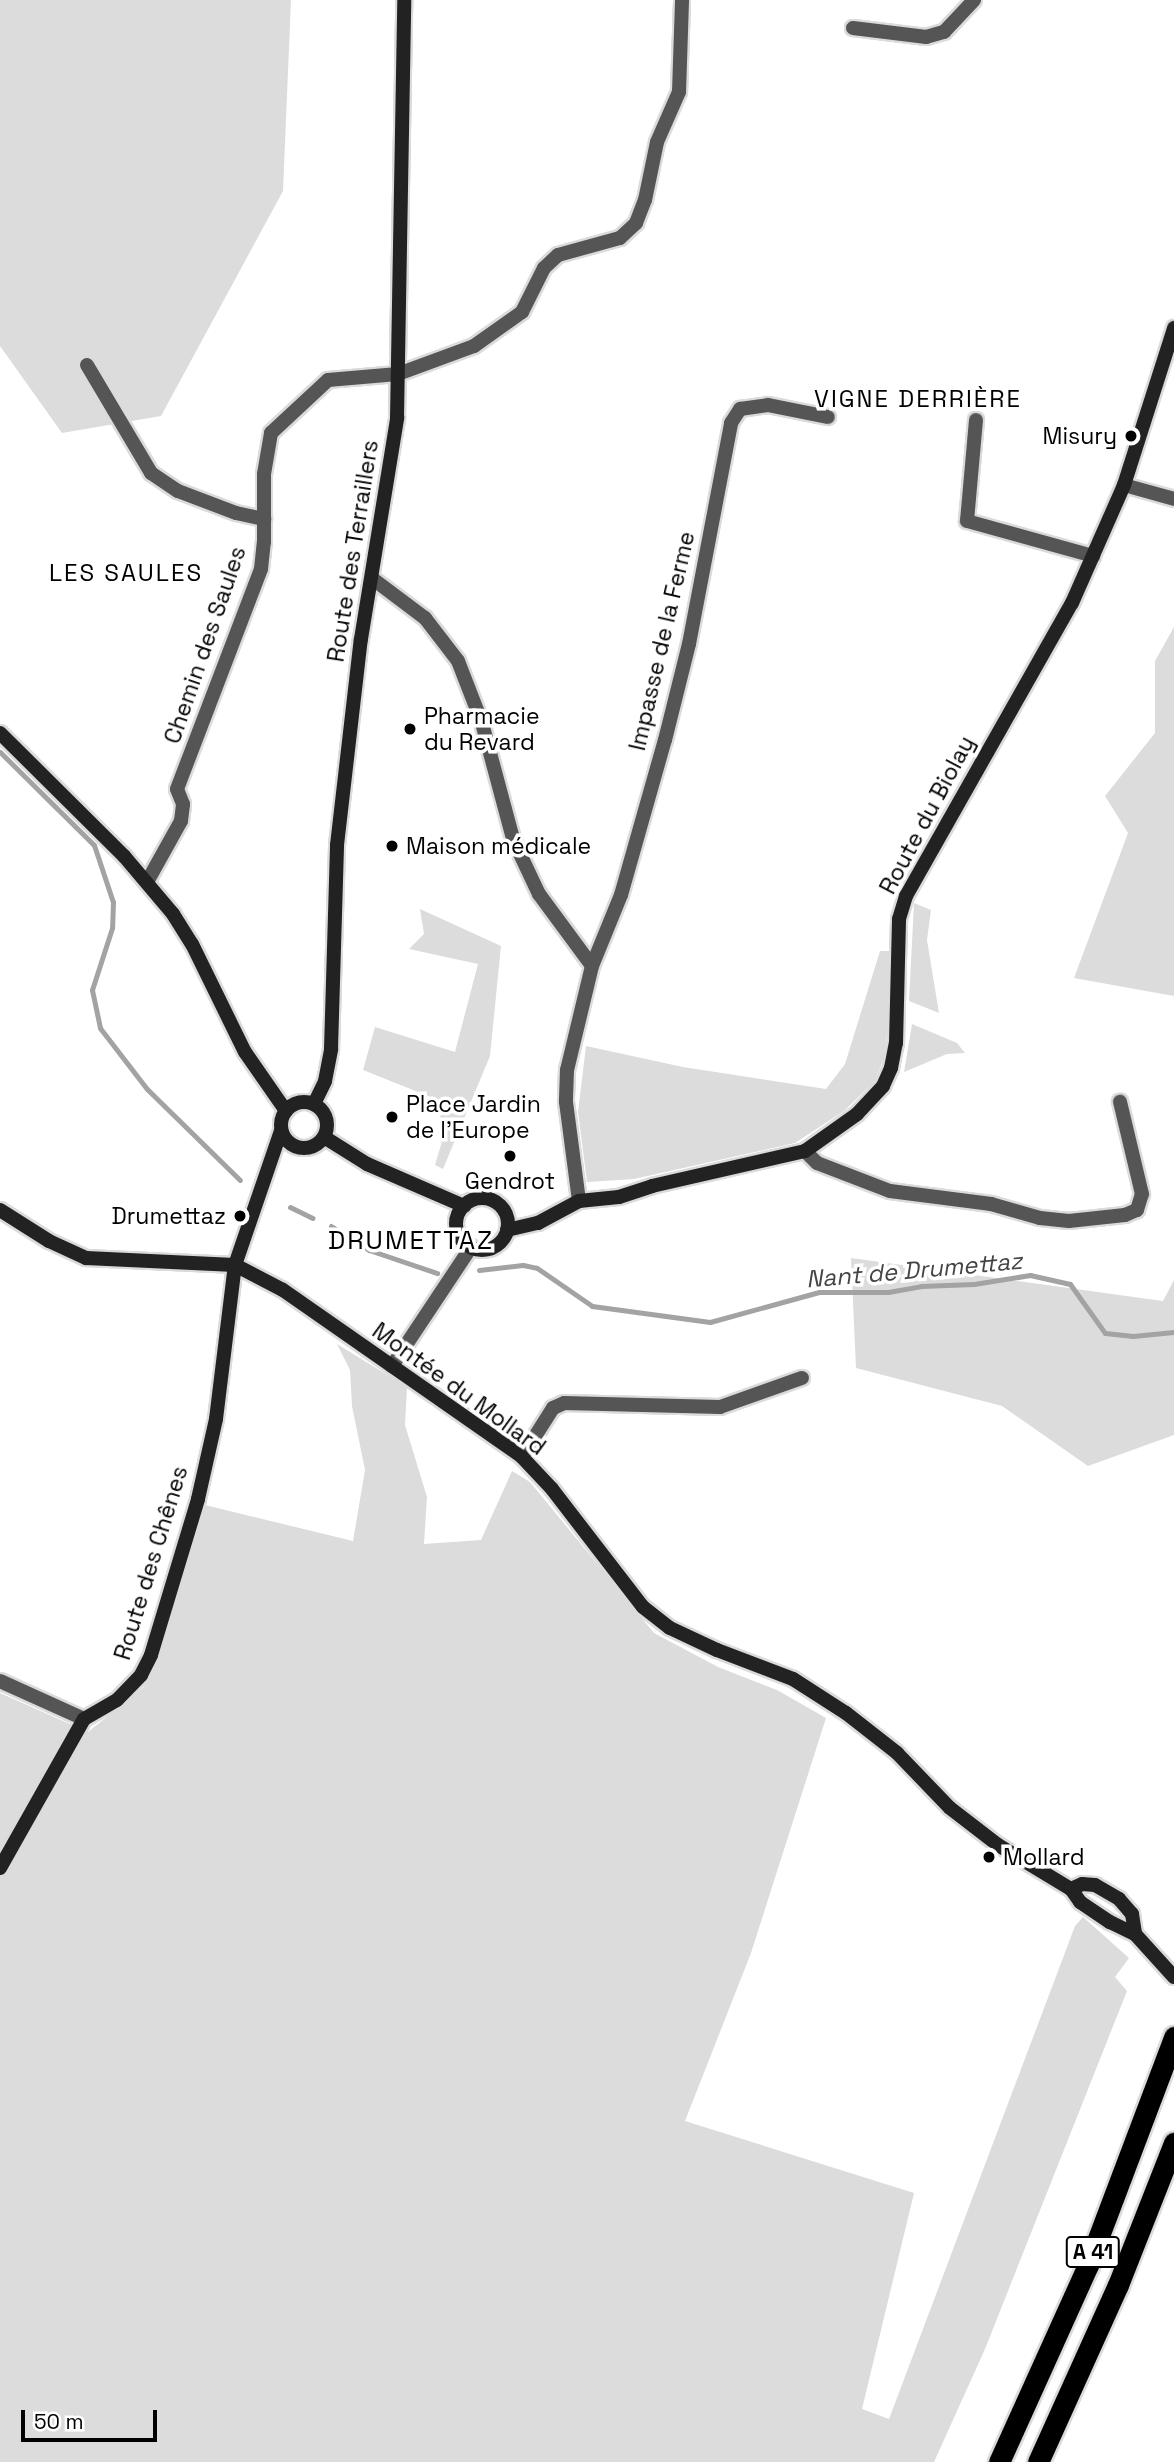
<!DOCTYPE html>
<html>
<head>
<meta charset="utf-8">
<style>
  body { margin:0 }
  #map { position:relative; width:1174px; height:2462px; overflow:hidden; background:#fff; font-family:"Space Grotesk",sans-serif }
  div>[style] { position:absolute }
  .green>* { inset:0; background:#dcdcdc }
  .stream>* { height:5px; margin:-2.5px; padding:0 2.5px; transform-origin:2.5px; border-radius:2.5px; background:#a3a3a3 }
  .roads { filter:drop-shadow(2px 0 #dbdbdb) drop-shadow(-2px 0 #dbdbdb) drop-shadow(0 2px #dbdbdb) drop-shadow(0 -2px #dbdbdb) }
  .street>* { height:14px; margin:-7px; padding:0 7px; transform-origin:7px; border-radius:7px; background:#555 }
  .secondary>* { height:14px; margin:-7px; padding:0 7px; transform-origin:7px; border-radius:7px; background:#222 }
  .secondary>.ring { margin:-7px; padding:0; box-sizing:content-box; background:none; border:14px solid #222; border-radius:50% }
  .highway>* { height:21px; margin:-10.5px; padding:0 10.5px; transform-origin:10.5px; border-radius:10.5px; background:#000 }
  .dots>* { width:19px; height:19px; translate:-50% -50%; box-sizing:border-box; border:4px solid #fff; border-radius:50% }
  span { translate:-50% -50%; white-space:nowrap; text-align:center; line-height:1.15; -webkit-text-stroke:7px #fff; paint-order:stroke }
  .shield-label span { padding:2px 5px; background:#fff; border:2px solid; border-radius:5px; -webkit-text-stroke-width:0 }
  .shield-label { font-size:21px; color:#000; font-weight:700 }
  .poi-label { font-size:23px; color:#000 }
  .right { translate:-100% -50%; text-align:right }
  .left { translate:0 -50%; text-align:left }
  .street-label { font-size:23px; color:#000 }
  .neighbourhood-label { font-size:24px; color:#000; letter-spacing:2px }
  .water-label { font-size:24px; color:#444; font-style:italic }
  .quarter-label { font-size:26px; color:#000; letter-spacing:2px }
  .scale { position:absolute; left:21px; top:2410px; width:136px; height:32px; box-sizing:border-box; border:4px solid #000; border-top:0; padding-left:9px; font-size:21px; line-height:24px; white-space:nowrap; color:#000; -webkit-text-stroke:5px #fff; paint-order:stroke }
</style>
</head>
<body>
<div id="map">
  <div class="green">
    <div style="clip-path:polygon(0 0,291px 0,283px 191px,161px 416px,62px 433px,0 346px)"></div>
    <div style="clip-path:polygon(1174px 627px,1174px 996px,1074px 978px,1128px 833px,1105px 796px,1155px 733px,1155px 661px)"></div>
    <div style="clip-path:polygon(914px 903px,931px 910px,927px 940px,939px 1013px,909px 1001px)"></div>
    <div style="clip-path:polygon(420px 909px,501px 946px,490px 1056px,443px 1169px,435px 1165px,443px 1138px,438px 1100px,363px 1070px,375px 1027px,455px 1052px,478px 964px,409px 949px,424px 934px)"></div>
    <div style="clip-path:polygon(880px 951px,891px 951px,886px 1053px,875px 1081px,844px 1111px,795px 1143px,634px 1179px,587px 1182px,578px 1112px,586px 1046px,683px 1067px,826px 1089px,845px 1064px)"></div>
    <div style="clip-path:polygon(912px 1024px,957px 1043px,965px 1053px,947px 1054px,904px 1072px)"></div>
    <div style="clip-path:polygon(851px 1258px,1163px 1301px,1174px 1280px,1174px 1435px,1088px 1466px,1002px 1406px,856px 1368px)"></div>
    <div style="clip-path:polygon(337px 1344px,407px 1387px,405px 1425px,427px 1497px,424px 1544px,481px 1540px,512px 1471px,530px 1482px,654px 1633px,718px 1667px,777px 1690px,826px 1718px,751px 1953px,685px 2121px,914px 2193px,862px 2409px,889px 2419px,1075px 1926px,1083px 1917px,1129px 1958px,1115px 1977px,1127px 1991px,985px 2349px,934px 2462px,0 2462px,0 1693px,88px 1732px,144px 1687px,205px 1505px,353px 1541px,365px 1470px,352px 1406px,350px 1370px)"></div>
  </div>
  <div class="stream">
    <div style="left:0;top:752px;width:132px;rotate:44.7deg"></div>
    <div style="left:94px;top:845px;width:60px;rotate:71.6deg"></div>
    <div style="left:113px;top:902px;width:26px;rotate:92deg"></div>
    <div style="left:112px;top:928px;width:65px;rotate:107.9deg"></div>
    <div style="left:92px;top:990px;width:39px;rotate:78deg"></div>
    <div style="left:100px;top:1028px;width:77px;rotate:52.4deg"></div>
    <div style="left:147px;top:1089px;width:130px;rotate:44.4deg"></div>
    <div style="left:290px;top:1207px;width:25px;rotate:26deg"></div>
    <div style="left:331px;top:1226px;width:45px;rotate:32.3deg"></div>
    <div style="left:369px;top:1250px;width:72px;rotate:18.7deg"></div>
    <div style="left:479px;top:1270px;width:44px;rotate:-6.5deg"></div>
    <div style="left:523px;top:1265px;width:14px;rotate:12deg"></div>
    <div style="left:537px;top:1268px;width:67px;rotate:34.6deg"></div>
    <div style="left:592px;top:1306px;width:119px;rotate:7.7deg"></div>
    <div style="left:710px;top:1322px;width:113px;rotate:-15.4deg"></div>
    <div style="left:819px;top:1292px;width:69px"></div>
    <div style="left:888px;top:1292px;width:34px;rotate:-10deg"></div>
    <div style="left:921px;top:1286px;width:53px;rotate:-2.2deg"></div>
    <div style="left:974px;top:1284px;width:57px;rotate:-9.1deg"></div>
    <div style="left:1030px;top:1275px;width:41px;rotate:12.7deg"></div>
    <div style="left:1070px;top:1284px;width:60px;rotate:54.5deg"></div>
    <div style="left:1105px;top:1333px;width:28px;rotate:6deg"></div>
    <div style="left:1133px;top:1336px;width:41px;rotate:-5.6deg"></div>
  </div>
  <div class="roads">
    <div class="street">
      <div style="left:853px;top:28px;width:74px;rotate:7deg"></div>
      <div style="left:926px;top:37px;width:19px;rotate:-16deg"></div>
      <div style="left:944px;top:32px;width:44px;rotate:-46.8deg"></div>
      <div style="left:87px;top:365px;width:126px;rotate:59.3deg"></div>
      <div style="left:151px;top:473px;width:32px;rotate:34deg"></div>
      <div style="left:178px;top:491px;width:62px;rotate:20.8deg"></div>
      <div style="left:236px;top:513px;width:29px;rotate:12deg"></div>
      <div style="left:976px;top:420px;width:101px;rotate:95.1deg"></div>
      <div style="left:967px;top:521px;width:131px;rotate:15.5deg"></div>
      <div style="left:1124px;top:485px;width:52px;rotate:15.6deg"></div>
      <div style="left:373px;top:579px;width:65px;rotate:36.9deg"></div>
      <div style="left:425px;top:618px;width:54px;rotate:52.5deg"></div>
      <div style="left:458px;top:661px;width:66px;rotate:68.8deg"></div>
      <div style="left:482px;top:723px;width:120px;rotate:75deg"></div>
      <div style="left:513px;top:839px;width:61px;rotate:64.7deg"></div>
      <div style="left:539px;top:894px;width:89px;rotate:53.6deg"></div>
      <div style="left:592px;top:966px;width:107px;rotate:103.5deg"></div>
      <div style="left:567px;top:1070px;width:32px;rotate:92deg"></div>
      <div style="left:566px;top:1102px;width:100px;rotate:82.5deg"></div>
      <div style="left:147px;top:882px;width:70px;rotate:-60.9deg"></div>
      <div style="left:181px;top:821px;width:17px;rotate:-83deg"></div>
      <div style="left:183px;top:804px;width:16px;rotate:-112deg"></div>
      <div style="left:177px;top:789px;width:235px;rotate:-69.1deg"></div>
      <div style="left:261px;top:569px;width:27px;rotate:-84deg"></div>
      <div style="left:264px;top:542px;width:68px;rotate:-90deg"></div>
      <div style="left:264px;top:474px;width:42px;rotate:-80.3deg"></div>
      <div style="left:271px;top:433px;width:78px;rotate:-42.9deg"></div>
      <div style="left:328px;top:380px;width:70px;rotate:-4.9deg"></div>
      <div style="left:398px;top:374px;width:81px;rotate:-20.2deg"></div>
      <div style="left:474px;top:346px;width:59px;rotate:-35.3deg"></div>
      <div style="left:522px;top:312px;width:49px;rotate:-63.4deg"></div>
      <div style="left:544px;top:268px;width:19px;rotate:-43deg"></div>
      <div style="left:558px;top:255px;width:64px;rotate:-15.3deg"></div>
      <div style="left:620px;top:238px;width:22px;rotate:-43deg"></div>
      <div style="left:636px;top:223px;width:25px;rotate:-69deg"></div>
      <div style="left:645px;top:200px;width:59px;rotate:-78.3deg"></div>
      <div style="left:657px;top:142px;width:55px;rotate:-66.3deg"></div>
      <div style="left:679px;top:92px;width:92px;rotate:-88.1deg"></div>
      <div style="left:592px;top:966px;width:77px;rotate:-67.8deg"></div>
      <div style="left:621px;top:895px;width:161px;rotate:-74.2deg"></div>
      <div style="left:665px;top:740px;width:99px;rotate:-76deg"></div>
      <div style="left:689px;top:644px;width:225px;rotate:-79.2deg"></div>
      <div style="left:731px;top:423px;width:17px;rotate:-57deg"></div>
      <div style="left:740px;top:409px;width:28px;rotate:-8deg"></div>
      <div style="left:768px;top:405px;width:61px;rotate:11.3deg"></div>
      <div style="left:805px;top:1151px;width:17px;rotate:45deg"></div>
      <div style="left:817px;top:1163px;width:78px;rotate:21deg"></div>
      <div style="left:890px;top:1191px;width:102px;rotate:7.3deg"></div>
      <div style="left:991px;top:1204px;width:51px;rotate:15.9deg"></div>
      <div style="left:1040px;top:1218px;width:29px;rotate:6deg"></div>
      <div style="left:1069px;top:1221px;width:56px;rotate:-6.1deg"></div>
      <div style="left:1125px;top:1215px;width:13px;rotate:-23deg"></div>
      <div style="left:1137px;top:1210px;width:17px;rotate:-73deg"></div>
      <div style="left:1142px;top:1194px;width:95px;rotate:-103.4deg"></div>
      <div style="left:392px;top:1366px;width:143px;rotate:-56.4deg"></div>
      <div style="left:522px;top:1457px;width:58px;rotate:-57.7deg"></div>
      <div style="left:553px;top:1408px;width:12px;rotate:-24deg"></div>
      <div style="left:564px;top:1403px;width:156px;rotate:1.5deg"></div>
      <div style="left:720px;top:1407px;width:87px;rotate:-19.5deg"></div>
      <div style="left:0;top:1681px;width:92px;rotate:24.3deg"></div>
    </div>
    <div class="secondary">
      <div style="left:0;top:733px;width:175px;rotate:44.8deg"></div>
      <div style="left:124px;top:856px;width:76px;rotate:49.8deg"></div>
      <div style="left:173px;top:914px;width:36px;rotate:58deg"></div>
      <div style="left:192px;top:944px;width:120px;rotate:63.9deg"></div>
      <div style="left:245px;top:1052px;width:72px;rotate:55.2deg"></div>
      <div class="ring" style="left:281px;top:1102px;width:32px;height:32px"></div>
      <div style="left:314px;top:1104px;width:25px;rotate:-64deg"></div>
      <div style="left:325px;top:1081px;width:33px;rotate:-79deg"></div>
      <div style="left:331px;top:1049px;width:204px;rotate:-88.3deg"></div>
      <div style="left:337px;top:845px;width:207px;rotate:-83.4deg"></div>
      <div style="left:361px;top:639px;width:224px;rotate:-80.7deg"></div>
      <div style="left:397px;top:418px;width:418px;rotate:-89deg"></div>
      <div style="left:324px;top:1137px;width:51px;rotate:32.1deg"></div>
      <div style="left:367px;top:1164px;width:106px;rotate:23.4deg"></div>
      <div class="ring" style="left:456px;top:1198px;width:38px;height:38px"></div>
      <div style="left:0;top:1210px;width:58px;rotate:32.3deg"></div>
      <div style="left:49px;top:1241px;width:41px;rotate:24.7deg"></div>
      <div style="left:86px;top:1258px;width:149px;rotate:2.7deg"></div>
      <div style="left:235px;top:1265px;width:54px;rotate:27.5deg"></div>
      <div style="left:283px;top:1290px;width:292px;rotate:34.9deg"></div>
      <div style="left:522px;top:1457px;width:44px;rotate:46.8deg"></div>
      <div style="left:552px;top:1489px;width:149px;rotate:52.4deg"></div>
      <div style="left:643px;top:1607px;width:34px;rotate:38deg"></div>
      <div style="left:670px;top:1628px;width:52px;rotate:25.1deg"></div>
      <div style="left:717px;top:1650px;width:81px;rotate:20.9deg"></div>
      <div style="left:793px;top:1679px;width:63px;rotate:32.7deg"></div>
      <div style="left:846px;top:1713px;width:65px;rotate:38.1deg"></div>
      <div style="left:897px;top:1753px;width:76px;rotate:46.1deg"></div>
      <div style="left:950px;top:1808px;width:61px;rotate:37.6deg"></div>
      <div style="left:998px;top:1845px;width:85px;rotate:31.1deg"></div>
      <div style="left:1071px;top:1889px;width:16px;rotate:55deg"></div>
      <div style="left:1080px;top:1902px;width:36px;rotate:34deg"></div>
      <div style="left:1110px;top:1922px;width:28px;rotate:26deg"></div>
      <div style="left:1135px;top:1934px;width:58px;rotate:47.8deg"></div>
      <div style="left:507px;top:1230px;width:32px;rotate:-13deg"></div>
      <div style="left:538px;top:1223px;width:47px;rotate:-28.2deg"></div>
      <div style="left:579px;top:1201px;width:40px;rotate:-5.7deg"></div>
      <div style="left:619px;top:1197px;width:35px;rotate:-18deg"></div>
      <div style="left:652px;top:1186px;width:157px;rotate:-12.9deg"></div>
      <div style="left:805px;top:1151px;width:64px;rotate:-35.4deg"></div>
      <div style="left:857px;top:1114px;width:38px;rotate:-47deg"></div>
      <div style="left:883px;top:1086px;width:20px;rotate:-66deg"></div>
      <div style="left:891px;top:1068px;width:25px;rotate:-79deg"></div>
      <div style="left:896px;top:1043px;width:124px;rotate:-88.6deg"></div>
      <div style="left:899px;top:919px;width:24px;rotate:-73deg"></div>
      <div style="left:906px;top:896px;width:337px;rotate:-60.5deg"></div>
      <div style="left:1072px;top:603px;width:129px;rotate:-66.2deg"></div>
      <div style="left:1124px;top:485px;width:165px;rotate:-72.3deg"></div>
      <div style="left:0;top:1868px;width:171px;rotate:-60.6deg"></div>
      <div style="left:84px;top:1719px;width:38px;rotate:-30deg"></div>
      <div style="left:117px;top:1700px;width:35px;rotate:-46deg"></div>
      <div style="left:141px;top:1675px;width:22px;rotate:-63deg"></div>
      <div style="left:151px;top:1655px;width:163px;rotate:-73.2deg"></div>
      <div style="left:198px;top:1499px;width:82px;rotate:-77.3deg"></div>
      <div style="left:216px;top:1419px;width:155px;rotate:-83deg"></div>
      <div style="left:235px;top:1265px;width:142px;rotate:-71.1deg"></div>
      <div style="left:1071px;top:1889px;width:12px;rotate:-24deg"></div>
      <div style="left:1082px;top:1884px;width:13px;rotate:4deg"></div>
      <div style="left:1095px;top:1885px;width:28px;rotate:30deg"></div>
      <div style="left:1119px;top:1899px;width:20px;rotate:49deg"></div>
      <div style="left:1132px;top:1914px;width:20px;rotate:81deg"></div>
    </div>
    <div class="highway">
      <div style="left:999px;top:2462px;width:216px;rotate:-65.7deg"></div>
      <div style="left:1088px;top:2265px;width:244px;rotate:-69.3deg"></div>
      <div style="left:1038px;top:2462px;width:194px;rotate:-65.7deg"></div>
      <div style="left:1118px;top:2285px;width:153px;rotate:-68.5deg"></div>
    </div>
  </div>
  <div class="dots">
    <div style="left:1131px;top:436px;background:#000"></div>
    <div style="left:410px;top:729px;background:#000"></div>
    <div style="left:392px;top:846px;background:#000"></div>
    <div style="left:392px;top:1117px;background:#000"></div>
    <div style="left:510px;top:1156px;background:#000"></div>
    <div style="left:240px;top:1216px;background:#000"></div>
    <div style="left:989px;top:1857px;background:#000"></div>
  </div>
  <div class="shield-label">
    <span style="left:1093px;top:2252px">A 41</span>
  </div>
  <div class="poi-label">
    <span class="right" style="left:1117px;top:436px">Misury</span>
    <span class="left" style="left:424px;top:729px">Pharmacie<br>du Revard</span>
    <span class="left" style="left:406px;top:846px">Maison médicale</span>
    <span class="left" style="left:406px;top:1117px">Place Jardin<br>de l'Europe</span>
    <span style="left:510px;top:1181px">Gendrot</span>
    <span class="right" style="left:226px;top:1216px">Drumettaz</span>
    <span class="left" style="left:1003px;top:1857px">Mollard</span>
  </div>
  <div class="street-label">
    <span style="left:353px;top:551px;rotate:-81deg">Route des Terraillers</span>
    <span style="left:662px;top:641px;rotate:-77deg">Impasse de la Ferme</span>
    <span style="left:205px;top:645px;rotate:-71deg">Chemin des Saules</span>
    <span style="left:927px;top:815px;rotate:-62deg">Route du Biolay</span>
    <span style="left:459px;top:1389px;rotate:36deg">Montée du Mollard</span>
    <span style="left:151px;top:1563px;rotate:-73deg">Route des Chênes</span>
  </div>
  <div class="neighbourhood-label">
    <span style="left:918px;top:399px">VIGNE DERRIÈRE</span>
    <span style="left:126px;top:573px">LES SAULES</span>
  </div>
  <div class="water-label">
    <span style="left:914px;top:1270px;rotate:-5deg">Nant de Drumettaz</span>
  </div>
  <div class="quarter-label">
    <span style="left:411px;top:1241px">DRUMETTAZ</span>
  </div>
  <div class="scale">50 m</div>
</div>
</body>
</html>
